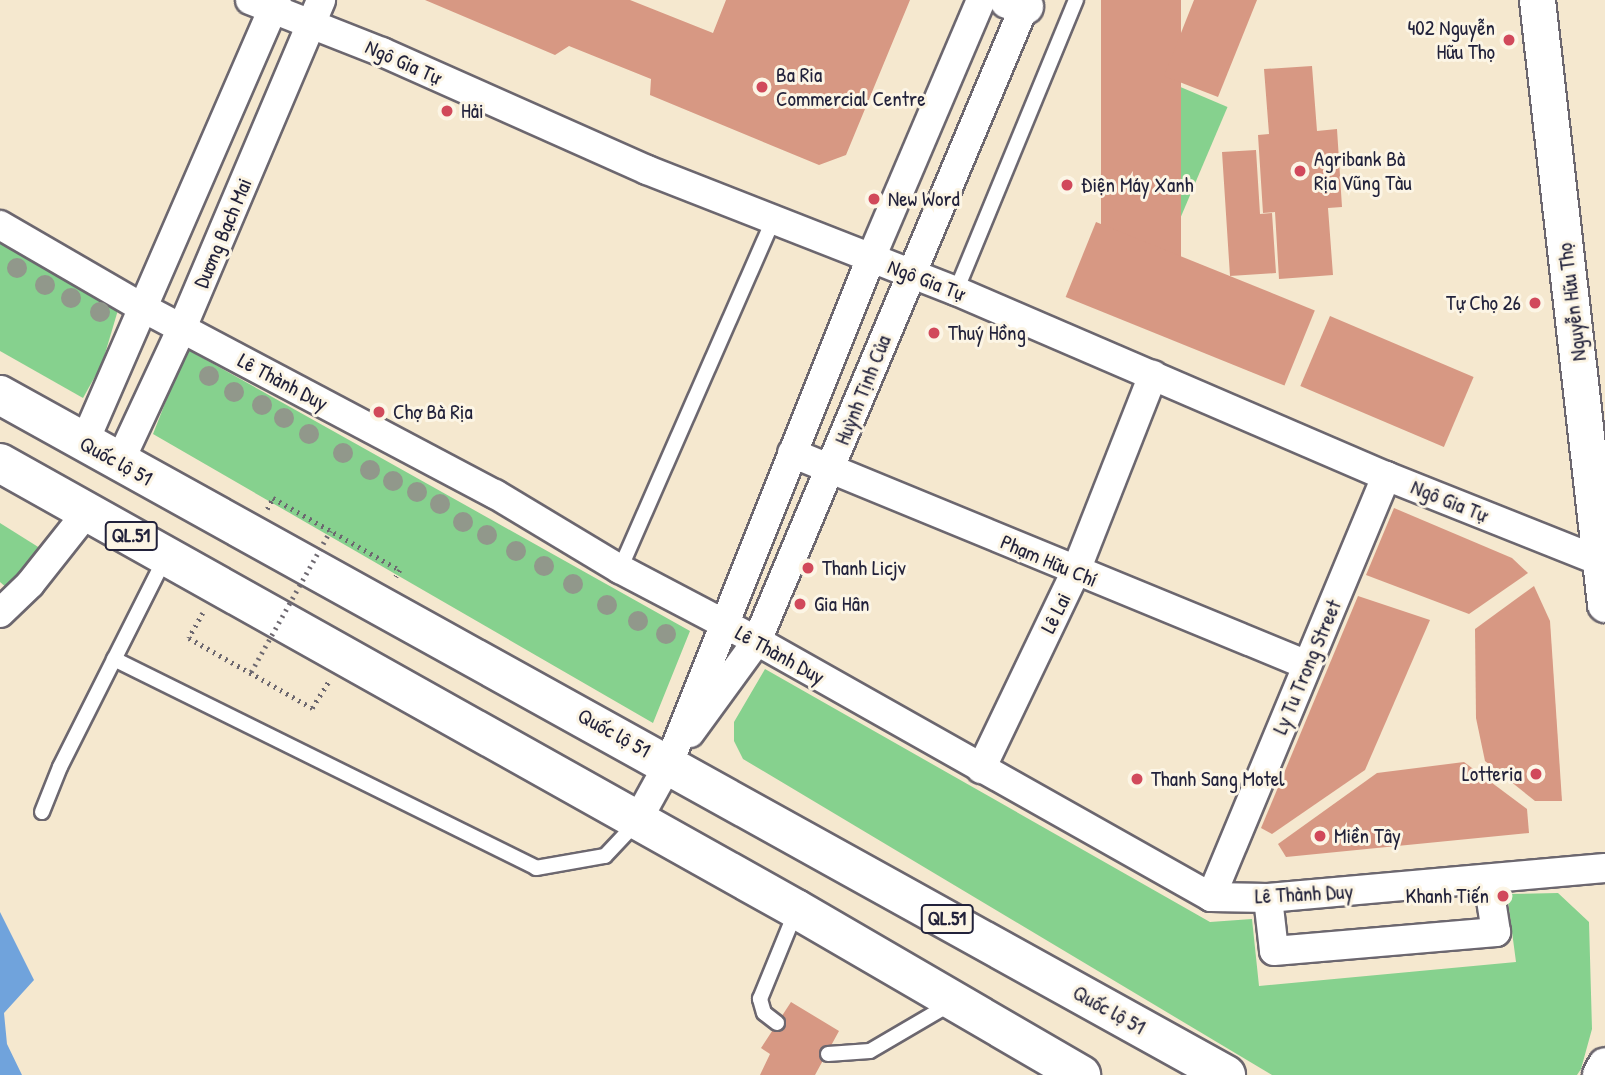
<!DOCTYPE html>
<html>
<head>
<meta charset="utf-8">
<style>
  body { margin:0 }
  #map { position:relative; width:1605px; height:1075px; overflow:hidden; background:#f5e8cf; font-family:"Patrick Hand",sans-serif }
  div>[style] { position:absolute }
  .green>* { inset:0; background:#86d18e; transform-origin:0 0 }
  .water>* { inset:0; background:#70a3dc }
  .building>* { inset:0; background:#d79883; transform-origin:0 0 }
  .path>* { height:4.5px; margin-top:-2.25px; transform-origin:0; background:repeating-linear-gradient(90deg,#6c676f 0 2px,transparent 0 7px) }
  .roads { filter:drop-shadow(2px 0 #6c676f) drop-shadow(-2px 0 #6c676f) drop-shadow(0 2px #6c676f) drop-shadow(0 -2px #6c676f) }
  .service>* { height:14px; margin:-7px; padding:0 7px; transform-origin:7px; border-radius:7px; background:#fff }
  .minor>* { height:28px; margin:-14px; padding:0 14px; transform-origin:14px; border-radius:14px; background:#fff }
  .tertiary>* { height:35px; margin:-17.5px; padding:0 17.5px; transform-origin:17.5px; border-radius:17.5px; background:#fff }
  .trunk>* { height:38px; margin:-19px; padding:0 19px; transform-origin:19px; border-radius:19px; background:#fff }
  .path-bridge>* { height:4.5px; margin-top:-2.25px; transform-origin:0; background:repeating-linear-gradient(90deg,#6c676f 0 2px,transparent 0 7px) }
  .trees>* { width:20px; height:20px; margin:-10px; border-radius:50%; background:#91988b }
  .dots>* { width:19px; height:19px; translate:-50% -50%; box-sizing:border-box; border:4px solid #fcf5e5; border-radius:50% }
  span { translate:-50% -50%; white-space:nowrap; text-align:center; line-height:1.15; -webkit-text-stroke:6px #fcf5e5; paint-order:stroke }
  .shield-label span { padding:2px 5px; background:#fcf5e5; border:2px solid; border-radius:5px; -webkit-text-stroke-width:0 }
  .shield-label { font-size:19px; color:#22223b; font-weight:700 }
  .poi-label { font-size:21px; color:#22223b }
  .right { translate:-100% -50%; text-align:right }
  .left { translate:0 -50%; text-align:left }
  .street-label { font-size:21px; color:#22223b }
</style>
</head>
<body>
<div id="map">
  <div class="green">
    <div style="left:1164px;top:80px;width:69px;height:146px;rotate:23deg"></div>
    <div style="clip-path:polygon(0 243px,118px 310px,102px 364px,83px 398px,0 351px)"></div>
    <div style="clip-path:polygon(185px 348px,690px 631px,653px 723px,153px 434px,178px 370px,166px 356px)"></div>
    <div style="clip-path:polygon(0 523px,43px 550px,7px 588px,0 582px)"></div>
    <div style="clip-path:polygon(765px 669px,1210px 922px,1252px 919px,1259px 986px,1516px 962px,1507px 894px,1558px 893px,1589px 922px,1592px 1029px,1581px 1069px,1577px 1075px,1272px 1075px,743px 759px,734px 741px,734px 722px)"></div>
  </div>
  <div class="water">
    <div style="clip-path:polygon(0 912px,34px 980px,4px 1013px,7px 1044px,22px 1075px,0 1075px)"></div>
  </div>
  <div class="building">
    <div style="clip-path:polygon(425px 0,630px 0,713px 33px,726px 0,910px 0,846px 155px,819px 165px,650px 95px,651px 79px,569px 46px,555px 55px)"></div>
    <div style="left:1101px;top:0;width:80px;height:284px"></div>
    <div style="clip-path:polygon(1194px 0,1257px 0,1218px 97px,1164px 76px)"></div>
    <div style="clip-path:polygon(1312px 66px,1317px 131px,1337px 129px,1342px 207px,1328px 208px,1333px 275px,1279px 279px,1275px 212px,1263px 213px,1258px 135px,1269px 134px,1264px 69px)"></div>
    <div style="clip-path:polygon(1256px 150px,1260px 214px,1272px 213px,1276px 273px,1230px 276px,1222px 152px)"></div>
    <div style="left:1096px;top:222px;width:236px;height:81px;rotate:22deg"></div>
    <div style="left:1330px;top:316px;width:156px;height:76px;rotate:23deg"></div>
    <div style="clip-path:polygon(1394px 508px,1512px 558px,1528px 573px,1469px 614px,1366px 575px)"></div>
    <div style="clip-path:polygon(1534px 586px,1550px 621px,1562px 801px,1535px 801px,1485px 761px,1476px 718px,1475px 629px)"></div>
    <div style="clip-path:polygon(1358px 596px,1430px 620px,1365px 770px,1272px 834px,1261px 828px)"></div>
    <div style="clip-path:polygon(1464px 762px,1527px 809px,1529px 833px,1286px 857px,1278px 844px,1377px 773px)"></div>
    <div style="clip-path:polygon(791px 1002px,839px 1031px,815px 1075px,760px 1075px,770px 1054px,761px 1048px)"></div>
  </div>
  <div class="path">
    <div style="left:267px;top:509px;width:13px;rotate:-61deg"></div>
    <div style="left:273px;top:498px;width:146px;rotate:29.6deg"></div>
    <div style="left:400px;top:570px;width:8px;rotate:120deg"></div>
    <div style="left:203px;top:613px;width:29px;rotate:119deg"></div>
    <div style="left:189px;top:638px;width:142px;rotate:29.6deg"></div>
    <div style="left:312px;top:708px;width:31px;rotate:-58deg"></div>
  </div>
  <div class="roads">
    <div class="service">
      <div style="left:956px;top:291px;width:315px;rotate:-67.6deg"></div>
      <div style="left:620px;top:569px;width:379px;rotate:-66.3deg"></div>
      <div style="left:114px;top:659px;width:471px;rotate:26.3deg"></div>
      <div style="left:536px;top:868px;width:70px;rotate:-9.9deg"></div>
      <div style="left:605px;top:856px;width:45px;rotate:-46.8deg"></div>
      <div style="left:42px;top:812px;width:48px;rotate:-68.2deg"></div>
      <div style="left:60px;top:767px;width:236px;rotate:-63.3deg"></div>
      <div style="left:777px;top:1023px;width:16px;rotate:-142deg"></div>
      <div style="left:764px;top:1013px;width:15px;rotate:-106deg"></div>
      <div style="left:760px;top:999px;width:95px;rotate:-67.8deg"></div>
      <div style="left:828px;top:1054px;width:42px;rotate:-4.1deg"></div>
      <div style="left:870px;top:1051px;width:93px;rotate:-30.4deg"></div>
    </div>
    <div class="minor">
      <div style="left:250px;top:0;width:142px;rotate:21.5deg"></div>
      <div style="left:382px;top:52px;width:290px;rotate:24deg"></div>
      <div style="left:647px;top:170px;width:332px;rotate:21.4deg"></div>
      <div style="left:956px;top:291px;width:468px;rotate:23.3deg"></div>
      <div style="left:1386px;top:476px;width:236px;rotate:21.7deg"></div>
      <div style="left:0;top:225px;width:168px;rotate:30.1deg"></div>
      <div style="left:145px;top:309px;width:396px;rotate:27.9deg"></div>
      <div style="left:495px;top:494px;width:146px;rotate:31deg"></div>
      <div style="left:620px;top:569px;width:155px;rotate:27.7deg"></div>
      <div style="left:757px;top:641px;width:521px;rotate:29.42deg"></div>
      <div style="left:1211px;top:897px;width:57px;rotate:1deg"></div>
      <div style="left:1268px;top:898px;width:338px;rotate:-5.1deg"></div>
      <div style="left:84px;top:443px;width:483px;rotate:-66.5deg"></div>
      <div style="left:792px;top:453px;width:557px;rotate:22.37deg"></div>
      <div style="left:119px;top:463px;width:149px;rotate:-65deg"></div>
      <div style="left:182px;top:328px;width:356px;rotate:-67deg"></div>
      <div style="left:0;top:613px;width:42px;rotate:-44deg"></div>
      <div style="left:30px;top:584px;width:92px;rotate:-51.6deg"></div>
      <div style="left:690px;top:733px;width:114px;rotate:-53.9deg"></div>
      <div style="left:757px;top:641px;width:696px;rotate:-67.16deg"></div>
      <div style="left:981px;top:769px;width:217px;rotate:-64.4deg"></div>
      <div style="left:1075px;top:573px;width:213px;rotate:-68.5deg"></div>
      <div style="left:637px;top:821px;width:66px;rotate:-61.1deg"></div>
      <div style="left:669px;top:763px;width:544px;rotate:-68.2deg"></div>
      <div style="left:871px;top:258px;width:280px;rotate:-66.9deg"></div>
      <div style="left:1211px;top:897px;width:456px;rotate:-67.4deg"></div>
      <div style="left:1268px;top:898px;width:53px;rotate:83.5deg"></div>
      <div style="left:1274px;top:951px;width:223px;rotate:-4.9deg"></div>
      <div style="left:1496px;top:932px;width:52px;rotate:-98.9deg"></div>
    </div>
    <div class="tertiary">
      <div style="left:1007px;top:0;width:19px;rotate:18deg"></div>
      <div style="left:1537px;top:0;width:608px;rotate:83.58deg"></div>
      <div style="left:1600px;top:1075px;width:11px;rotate:-63deg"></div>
    </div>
    <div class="trunk">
      <div style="left:0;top:395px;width:1402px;rotate:29.01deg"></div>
      <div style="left:0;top:463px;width:912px;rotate:29.26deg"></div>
      <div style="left:796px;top:909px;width:330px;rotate:30.2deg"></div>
    </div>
  </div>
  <div class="path-bridge">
    <div style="left:251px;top:672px;width:162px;rotate:-60.7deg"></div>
  </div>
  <div class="trees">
    <div style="left:17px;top:268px"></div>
    <div style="left:45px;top:285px"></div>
    <div style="left:71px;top:298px"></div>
    <div style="left:100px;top:312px"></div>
    <div style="left:209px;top:376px"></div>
    <div style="left:234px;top:392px"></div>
    <div style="left:262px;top:405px"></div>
    <div style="left:284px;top:418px"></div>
    <div style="left:309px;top:434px"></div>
    <div style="left:343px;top:453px"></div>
    <div style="left:370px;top:470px"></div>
    <div style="left:393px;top:481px"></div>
    <div style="left:417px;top:492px"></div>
    <div style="left:440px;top:504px"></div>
    <div style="left:463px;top:522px"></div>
    <div style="left:487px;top:535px"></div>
    <div style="left:516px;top:551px"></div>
    <div style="left:544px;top:566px"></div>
    <div style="left:573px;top:584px"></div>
    <div style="left:607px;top:605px"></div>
    <div style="left:638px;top:621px"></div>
    <div style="left:666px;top:634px"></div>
  </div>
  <div class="dots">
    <div style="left:1509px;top:40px;background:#d1495b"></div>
    <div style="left:762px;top:87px;background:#d1495b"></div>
    <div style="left:447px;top:111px;background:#d1495b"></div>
    <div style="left:1300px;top:171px;background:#d1495b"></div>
    <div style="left:1067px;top:185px;background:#d1495b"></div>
    <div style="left:874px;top:199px;background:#d1495b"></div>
    <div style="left:1535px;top:303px;background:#d1495b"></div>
    <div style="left:934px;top:333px;background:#d1495b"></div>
    <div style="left:379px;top:412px;background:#d1495b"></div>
    <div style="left:808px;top:568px;background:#d1495b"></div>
    <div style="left:800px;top:604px;background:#d1495b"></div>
    <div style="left:1536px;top:774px;background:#d1495b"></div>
    <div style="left:1137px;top:779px;background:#d1495b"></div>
    <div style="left:1320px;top:836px;background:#d1495b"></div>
    <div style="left:1503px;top:896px;background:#d1495b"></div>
  </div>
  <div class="shield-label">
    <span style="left:131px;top:536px">QL.51</span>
    <span style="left:947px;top:919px">QL.51</span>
  </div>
  <div class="poi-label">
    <span class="right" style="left:1495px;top:40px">402 Nguyễn<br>Hữu Thọ</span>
    <span class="left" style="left:776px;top:87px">Ba Ria<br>Commercial Centre</span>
    <span class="left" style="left:461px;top:111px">Hải</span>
    <span class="left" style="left:1314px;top:171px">Agribank Bà<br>Rịa Vũng Tàu</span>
    <span class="left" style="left:1081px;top:185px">Điện Máy Xanh</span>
    <span class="left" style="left:888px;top:199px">New Word</span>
    <span class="right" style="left:1521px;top:303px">Tự Chọ 26</span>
    <span class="left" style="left:948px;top:333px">Thuý Hồng</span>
    <span class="left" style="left:393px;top:412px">Chợ Bà Rịa</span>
    <span class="left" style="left:822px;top:568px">Thanh Licjv</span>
    <span class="left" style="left:814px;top:604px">Gia Hân</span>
    <span class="right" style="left:1522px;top:774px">Lotteria</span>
    <span class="left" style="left:1151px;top:779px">Thanh Sang Motel</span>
    <span class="left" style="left:1334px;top:836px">Miền Tây</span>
    <span class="right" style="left:1489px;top:896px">Khanh Tiến</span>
  </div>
  <div class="street-label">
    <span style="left:403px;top:62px;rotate:24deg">Ngô Gia Tự</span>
    <span style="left:223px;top:233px;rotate:-67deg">Dương Bạch Mai</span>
    <span style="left:926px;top:280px;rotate:21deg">Ngô Gia Tự</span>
    <span style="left:1572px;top:302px;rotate:-97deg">Nguyễn Hữu Thọ</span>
    <span style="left:283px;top:382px;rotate:28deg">Lê Thành Duy</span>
    <span style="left:863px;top:390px;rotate:-68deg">Huỳnh Tịnh Của</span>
    <span style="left:116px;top:461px;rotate:29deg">Quốc lộ 51</span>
    <span style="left:1449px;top:501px;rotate:22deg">Ngô Gia Tự</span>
    <span style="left:1049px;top:561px;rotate:23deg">Phạm Hữu Chí</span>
    <span style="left:1056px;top:613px;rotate:-64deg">Lê Lai</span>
    <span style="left:780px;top:655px;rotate:29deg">Lê Thành Duy</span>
    <span style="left:1307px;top:667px;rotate:-67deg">Ly Tu Trong Street</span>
    <span style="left:614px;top:733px;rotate:29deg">Quốc lộ 51</span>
    <span style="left:1304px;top:894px;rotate:-3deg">Lê Thành Duy</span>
    <span style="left:1109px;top:1010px;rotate:29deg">Quốc lộ 51</span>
  </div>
</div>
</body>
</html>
